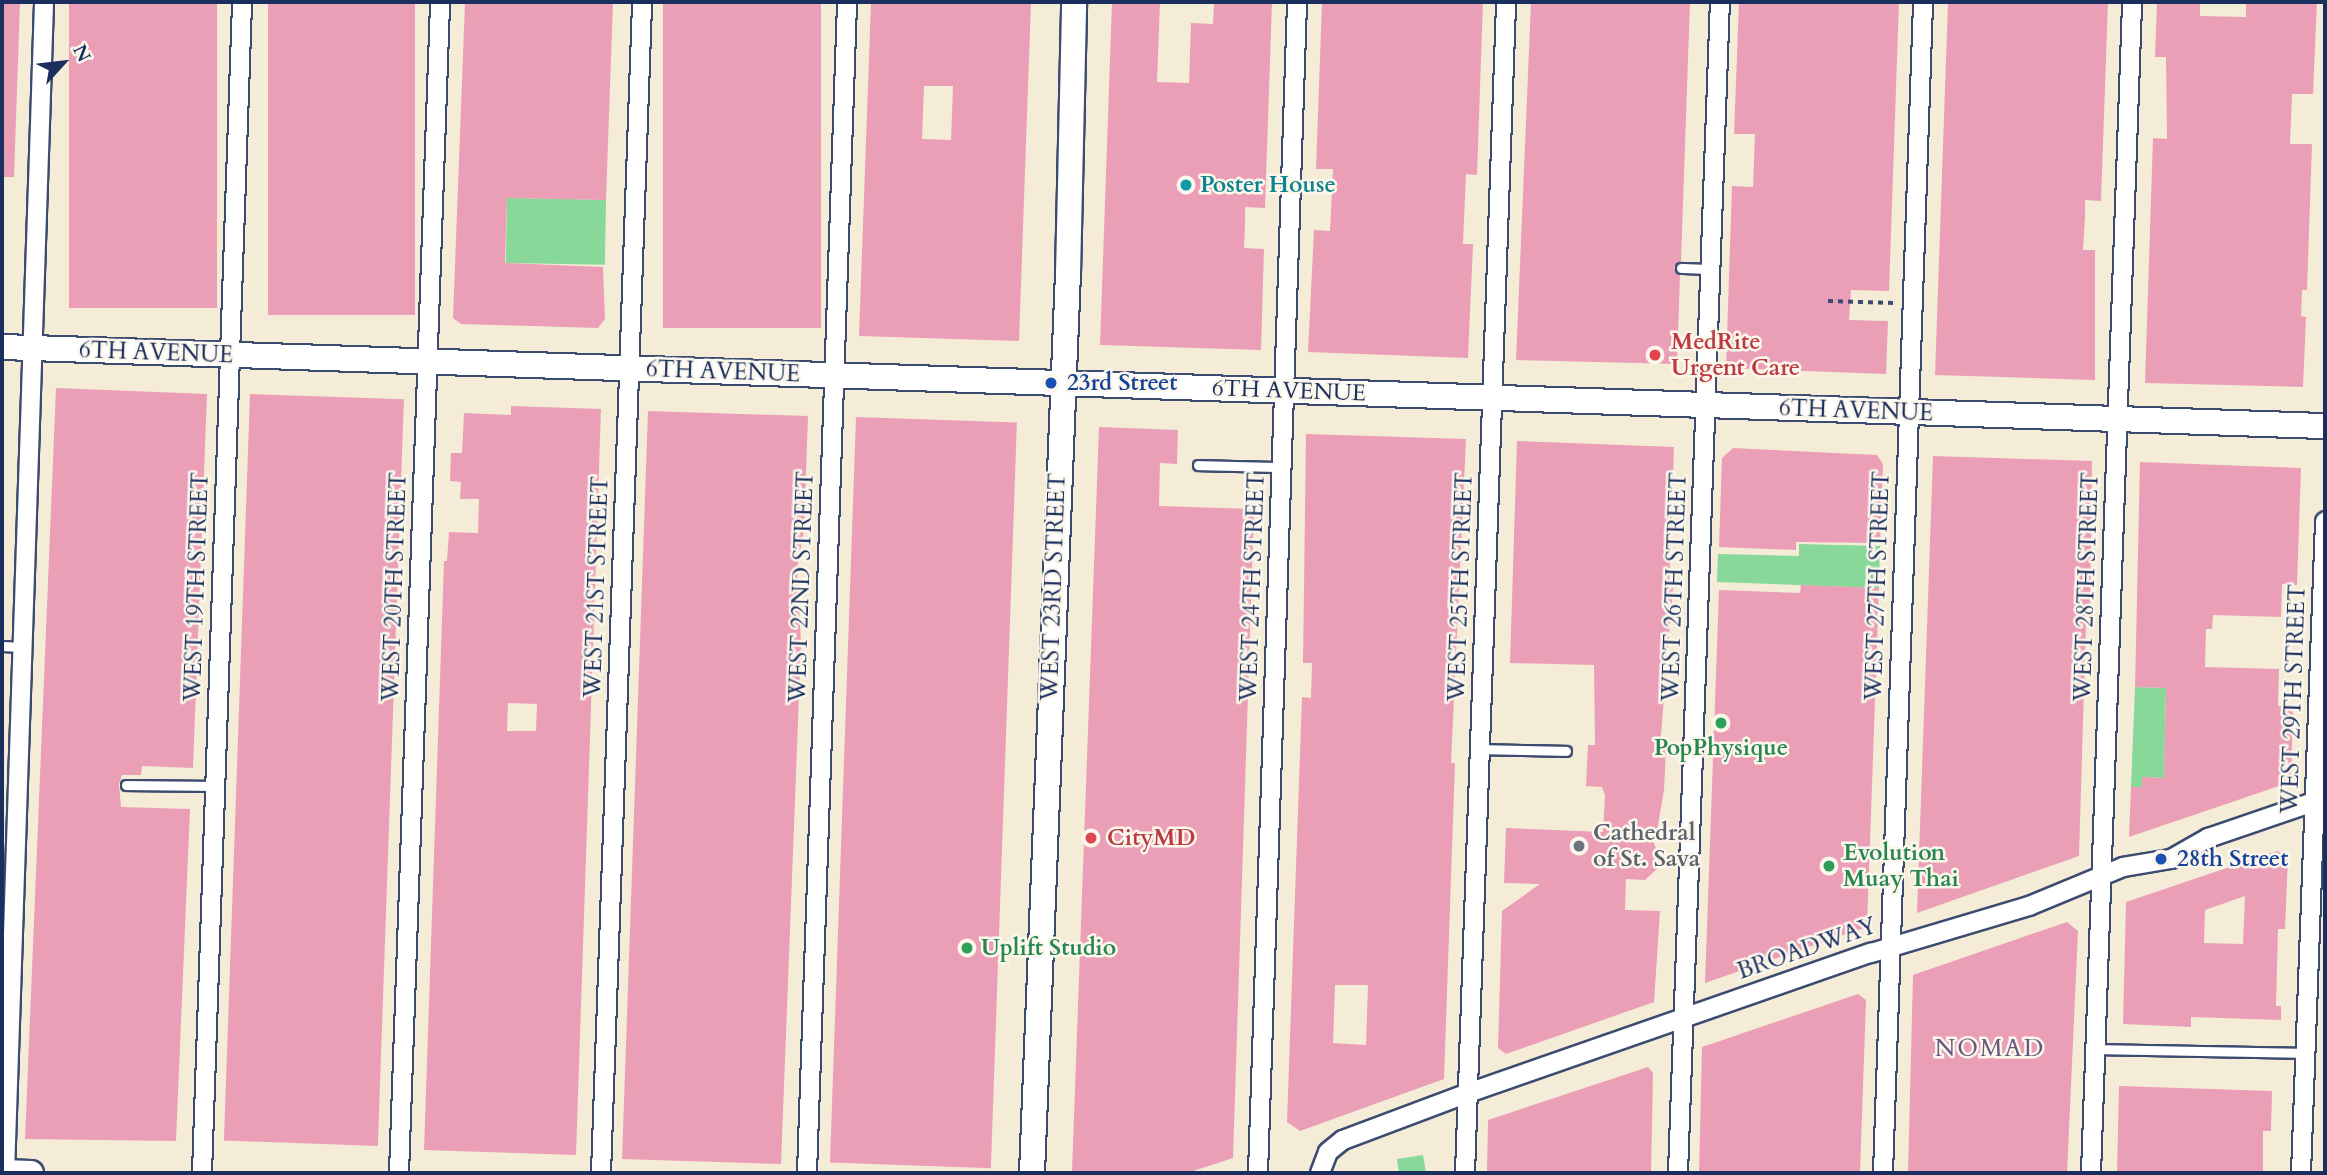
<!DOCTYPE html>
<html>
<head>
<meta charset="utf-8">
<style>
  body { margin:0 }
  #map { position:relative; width:2327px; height:1175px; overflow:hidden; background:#f5ecd7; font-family:Cardo,serif }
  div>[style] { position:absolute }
  .green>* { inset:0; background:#87d899; transform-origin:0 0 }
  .building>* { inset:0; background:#eb9fb6; transform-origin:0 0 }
  .path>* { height:3.5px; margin-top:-1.75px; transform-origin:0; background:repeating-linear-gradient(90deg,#3c4b70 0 5px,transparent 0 10px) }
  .roads { filter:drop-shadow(2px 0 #3c4b70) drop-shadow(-2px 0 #3c4b70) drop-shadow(0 2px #3c4b70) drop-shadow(0 -2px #3c4b70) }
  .lane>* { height:9px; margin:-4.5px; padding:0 4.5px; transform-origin:4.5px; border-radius:4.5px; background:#fff }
  .street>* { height:18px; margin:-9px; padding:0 9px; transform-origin:9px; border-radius:9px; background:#fff }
  .secondary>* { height:24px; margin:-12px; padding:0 12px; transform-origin:12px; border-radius:12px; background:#fff }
  .dots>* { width:19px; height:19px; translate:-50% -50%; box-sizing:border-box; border:4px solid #fbf7ec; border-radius:50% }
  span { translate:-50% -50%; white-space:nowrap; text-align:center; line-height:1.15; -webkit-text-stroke:5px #fbf7ec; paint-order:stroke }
  .culture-label { font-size:23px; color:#0d838f; font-weight:700 }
  .left { translate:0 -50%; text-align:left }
  .health-label { font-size:23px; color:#be3a42; font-weight:700 }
  .street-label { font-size:23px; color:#1b2f5e }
  .transit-label { font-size:23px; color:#164399; font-weight:700 }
  .leisure-label { font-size:23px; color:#27864d; font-weight:700 }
  .worship-label { font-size:23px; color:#5b616d; font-weight:700 }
  .neighbourhood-label { font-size:24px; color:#64567d; letter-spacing:2px }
  .frame { position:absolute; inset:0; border:4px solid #1b2f5e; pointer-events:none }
  .north { position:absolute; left:28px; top:28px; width:70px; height:70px; -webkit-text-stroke:5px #fbf7ec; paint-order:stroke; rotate:63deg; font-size:19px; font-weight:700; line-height:28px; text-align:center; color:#1b2f5e }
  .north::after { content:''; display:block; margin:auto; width:24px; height:32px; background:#1b2f5e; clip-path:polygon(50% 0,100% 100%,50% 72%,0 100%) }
</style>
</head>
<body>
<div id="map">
  <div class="green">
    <div style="left:507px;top:198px;width:99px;height:65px;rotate:1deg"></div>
    <div style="clip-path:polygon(1799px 544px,1880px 546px,1879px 588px,1717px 582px,1718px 554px,1799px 556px)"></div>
    <div style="clip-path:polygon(2135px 687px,2166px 688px,2164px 778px,2143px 777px,2142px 787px,2131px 787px)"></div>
    <div style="clip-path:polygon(1423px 1155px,1426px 1173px,1399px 1173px,1397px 1159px)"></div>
  </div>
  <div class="building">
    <div style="clip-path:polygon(2px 2px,20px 2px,14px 177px,2px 177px)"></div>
    <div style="left:69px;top:2px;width:148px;height:306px"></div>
    <div style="left:268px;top:2px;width:147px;height:313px"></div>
    <div style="clip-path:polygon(465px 2px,613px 2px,606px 200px,507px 198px,505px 263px,603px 267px,605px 319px,598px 328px,461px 324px,453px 318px)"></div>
    <div style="left:663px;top:2px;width:158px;height:326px"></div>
    <div style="clip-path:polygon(evenodd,871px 2px,1031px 2px,1019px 341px,859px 336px,871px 2px,924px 86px,953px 86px,951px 140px,922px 139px,924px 86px)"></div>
    <div style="clip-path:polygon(1112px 2px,1160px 2px,1157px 82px,1189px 83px,1191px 23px,1213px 24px,1214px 2px,1272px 2px,1265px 208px,1245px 207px,1245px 225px,1244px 248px,1264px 249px,1261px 350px,1100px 345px)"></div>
    <div style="clip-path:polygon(1322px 2px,1483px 2px,1477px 175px,1466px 174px,1463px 244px,1473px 244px,1468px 358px,1308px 352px,1314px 230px,1330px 231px,1333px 169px,1316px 169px)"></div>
    <div style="clip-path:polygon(1531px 2px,1690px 2px,1681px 261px,1674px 268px,1680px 275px,1677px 364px,1516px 360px)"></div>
    <div style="clip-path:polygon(1739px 2px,1899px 2px,1889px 291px,1851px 290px,1849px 320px,1888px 321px,1886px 374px,1726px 368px,1732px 186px,1753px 187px,1755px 134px,1734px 134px)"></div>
    <div style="clip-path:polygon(1948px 2px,2108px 2px,2101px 201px,2085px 200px,2085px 217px,2083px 250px,2095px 250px,2095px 380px,1935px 375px)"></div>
    <div style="clip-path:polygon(2157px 2px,2200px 2px,2200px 16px,2246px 17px,2246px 2px,2317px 2px,2313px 94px,2292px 94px,2290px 144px,2312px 144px,2307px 290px,2302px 290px,2301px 316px,2306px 317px,2303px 387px,2145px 383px,2153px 138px,2167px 139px,2166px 57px,2155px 57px)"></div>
    <div style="clip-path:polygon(56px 388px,207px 394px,193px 768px,142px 766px,141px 775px,122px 775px,119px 784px,121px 807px,190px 809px,176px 1141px,25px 1139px)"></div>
    <div style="left:250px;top:394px;width:154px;height:747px;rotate:2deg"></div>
    <div style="clip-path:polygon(evenodd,511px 406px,601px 409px,576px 1155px,424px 1150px,444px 561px,447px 561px,449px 532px,478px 533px,479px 499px,460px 499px,461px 482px,450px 481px,451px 453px,462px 453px,464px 413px,511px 415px,511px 406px,508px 703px,537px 704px,536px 731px,507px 731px,508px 703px)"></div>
    <div style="clip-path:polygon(648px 411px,808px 416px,804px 530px,797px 568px,801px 644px,781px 1164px,622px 1159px)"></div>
    <div style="left:856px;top:417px;width:161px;height:746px;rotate:2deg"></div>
    <div style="clip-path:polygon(1099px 427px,1178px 430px,1177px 464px,1160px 463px,1159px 506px,1254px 509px,1233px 1158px,1187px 1173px,1072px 1171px)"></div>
    <div style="clip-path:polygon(evenodd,1306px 434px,1466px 439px,1451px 763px,1455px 763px,1444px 1079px,1300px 1131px,1287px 1122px,1302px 697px,1311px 698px,1312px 663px,1303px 663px,1306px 434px,1335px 985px,1368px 985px,1366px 1045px,1333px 1043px,1335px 985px)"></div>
    <div style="clip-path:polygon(1517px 441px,1674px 447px,1669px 588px,1673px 588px,1660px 747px,1666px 748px,1664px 790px,1657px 831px,1647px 830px,1659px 854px,1659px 867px,1645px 880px,1626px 879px,1625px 910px,1660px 911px,1654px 1002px,1506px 1054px,1498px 1048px,1502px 911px,1540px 884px,1504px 883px,1506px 828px,1603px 832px,1605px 795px,1602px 787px,1586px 786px,1588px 745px,1595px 745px,1594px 665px,1510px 663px)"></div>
    <div style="clip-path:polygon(1733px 448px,1877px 455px,1883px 464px,1880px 543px,1796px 542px,1796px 550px,1719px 547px,1722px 458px)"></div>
    <div style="clip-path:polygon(1933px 456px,2092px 461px,2090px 621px,2086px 621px,2079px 856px,1917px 913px)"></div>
    <div style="clip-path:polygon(2140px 462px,2301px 468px,2297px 585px,2282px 584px,2281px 617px,2213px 615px,2212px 629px,2206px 629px,2205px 667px,2279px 669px,2278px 706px,2293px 706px,2291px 782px,2129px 837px,2131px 787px,2142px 787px,2142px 777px,2164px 778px,2166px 688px,2135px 687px)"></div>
    <div style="clip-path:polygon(1801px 585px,1879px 588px,1867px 927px,1705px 983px,1719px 590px,1800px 593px)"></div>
    <div style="clip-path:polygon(evenodd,2277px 851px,2288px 857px,2285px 929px,2278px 929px,2276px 1006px,2281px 1006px,2281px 1020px,2191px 1017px,2191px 1027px,2123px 1024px,2126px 902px,2277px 851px,2245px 896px,2243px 944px,2204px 943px,2205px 910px,2245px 896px)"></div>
    <div style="clip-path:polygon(2067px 922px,2078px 931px,2067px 1173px,1908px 1173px,1913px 975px)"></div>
    <div style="clip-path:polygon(1858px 994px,1866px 1000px,1860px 1173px,1699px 1173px,1702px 1047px)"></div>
    <div style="clip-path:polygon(1648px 1067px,1653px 1073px,1651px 1173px,1487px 1173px,1488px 1120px)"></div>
    <div style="clip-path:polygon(2119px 1086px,2272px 1091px,2271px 1131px,2263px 1131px,2263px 1173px,2117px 1173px)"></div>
  </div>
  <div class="path">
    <div style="left:1828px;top:301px;width:66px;rotate:1.7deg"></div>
  </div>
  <div class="roads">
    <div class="lane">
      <div style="left:1681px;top:268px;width:29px;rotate:2deg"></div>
      <div style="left:1198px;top:465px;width:84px;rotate:1.4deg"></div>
      <div style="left:2px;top:646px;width:21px;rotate:3deg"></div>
      <div style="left:1480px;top:749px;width:86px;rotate:1.3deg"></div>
      <div style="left:126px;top:785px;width:89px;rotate:0.6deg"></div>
      <div style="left:2096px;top:1049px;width:210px;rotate:1.1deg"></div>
    </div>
    <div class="street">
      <div style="left:5px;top:1173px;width:1172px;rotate:-88.09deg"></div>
      <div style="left:202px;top:1173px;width:1172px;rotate:-88.04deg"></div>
      <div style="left:399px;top:1173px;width:1172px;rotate:-87.99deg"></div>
      <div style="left:601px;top:1173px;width:1172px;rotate:-87.99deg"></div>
      <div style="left:807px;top:1173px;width:1172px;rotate:-88.04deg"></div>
      <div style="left:1258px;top:1173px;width:1172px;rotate:-88.09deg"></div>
      <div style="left:1320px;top:1173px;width:22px;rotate:-69deg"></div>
      <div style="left:1328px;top:1152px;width:19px;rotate:-39deg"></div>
      <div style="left:1343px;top:1140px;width:134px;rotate:-20.6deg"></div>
      <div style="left:1468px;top:1093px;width:427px;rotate:-19.2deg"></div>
      <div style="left:1871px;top:953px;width:165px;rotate:-16.6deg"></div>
      <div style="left:2029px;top:906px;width:102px;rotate:-22.5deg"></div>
      <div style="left:2123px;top:867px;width:49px;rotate:-9.5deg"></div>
      <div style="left:2171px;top:859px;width:43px;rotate:-29.6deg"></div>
      <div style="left:2208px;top:838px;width:124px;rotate:-18.9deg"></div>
      <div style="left:1465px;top:1173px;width:1172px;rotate:-87.99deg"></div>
      <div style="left:1678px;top:1173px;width:1172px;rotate:-87.95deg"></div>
      <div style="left:1883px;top:1173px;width:1172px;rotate:-88.04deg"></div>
      <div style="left:2091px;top:1173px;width:1172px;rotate:-87.99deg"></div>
      <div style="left:2301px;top:1173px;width:652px;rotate:-87.89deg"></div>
    </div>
    <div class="secondary">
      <div style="left:2px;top:347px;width:2324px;rotate:1.95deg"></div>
      <div style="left:2px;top:1172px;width:29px;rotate:2deg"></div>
      <div style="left:1032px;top:1173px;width:900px;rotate:-87.71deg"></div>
      <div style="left:1068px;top:274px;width:272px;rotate:-88.7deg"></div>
    </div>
  </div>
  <div class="dots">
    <div style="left:1186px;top:185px;background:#0f9aa8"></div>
    <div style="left:1655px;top:355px;background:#e0444e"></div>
    <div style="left:1051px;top:383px;background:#1a4fb4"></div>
    <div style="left:1721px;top:723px;background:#2e9e5b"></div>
    <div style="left:1091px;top:838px;background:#e0444e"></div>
    <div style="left:1579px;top:846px;background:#6b7280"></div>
    <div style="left:2161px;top:859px;background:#1a4fb4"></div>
    <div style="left:1829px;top:866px;background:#2e9e5b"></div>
    <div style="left:967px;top:948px;background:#2e9e5b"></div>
  </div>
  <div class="culture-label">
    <span class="left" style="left:1200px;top:185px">Poster House</span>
  </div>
  <div class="health-label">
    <span class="left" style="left:1671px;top:355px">MedRite<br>Urgent Care</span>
    <span class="left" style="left:1107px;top:838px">CityMD</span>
  </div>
  <div class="street-label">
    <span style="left:156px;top:353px;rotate:2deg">6TH AVENUE</span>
    <span style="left:723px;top:372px;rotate:2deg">6TH AVENUE</span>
    <span style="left:1289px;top:391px;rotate:2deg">6TH AVENUE</span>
    <span style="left:1856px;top:411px;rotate:2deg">6TH AVENUE</span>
    <span style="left:1878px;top:586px;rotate:-88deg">WEST 27TH STREET</span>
    <span style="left:197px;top:587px;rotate:-88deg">WEST 19TH STREET</span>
    <span style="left:395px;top:587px;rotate:-88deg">WEST 20TH STREET</span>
    <span style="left:597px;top:587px;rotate:-88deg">WEST 21ST STREET</span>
    <span style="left:802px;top:587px;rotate:-88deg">WEST 22ND STREET</span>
    <span style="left:1054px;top:587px;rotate:-88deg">WEST 23RD STREET</span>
    <span style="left:1253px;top:587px;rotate:-88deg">WEST 24TH STREET</span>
    <span style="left:1461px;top:587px;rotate:-88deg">WEST 25TH STREET</span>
    <span style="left:1675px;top:587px;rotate:-88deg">WEST 26TH STREET</span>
    <span style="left:2087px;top:587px;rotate:-88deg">WEST 28TH STREET</span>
    <span style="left:2294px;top:699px;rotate:-88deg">WEST 29TH STREET</span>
    <span style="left:1807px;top:949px;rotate:-19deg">BROADWAY</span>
  </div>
  <div class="transit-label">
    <span class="left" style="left:1067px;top:383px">23rd Street</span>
    <span class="left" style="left:2177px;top:859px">28th Street</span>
  </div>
  <div class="leisure-label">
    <span style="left:1721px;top:748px">PopPhysique</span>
    <span class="left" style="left:1843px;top:866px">Evolution<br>Muay Thai</span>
    <span class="left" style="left:981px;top:948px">Uplift Studio</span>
  </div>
  <div class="worship-label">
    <span class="left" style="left:1593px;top:846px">Cathedral<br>of St. Sava</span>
  </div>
  <div class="neighbourhood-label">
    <span style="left:1990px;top:1049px">NOMAD</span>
  </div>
  <div class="frame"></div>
  <div class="north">N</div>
</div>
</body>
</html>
